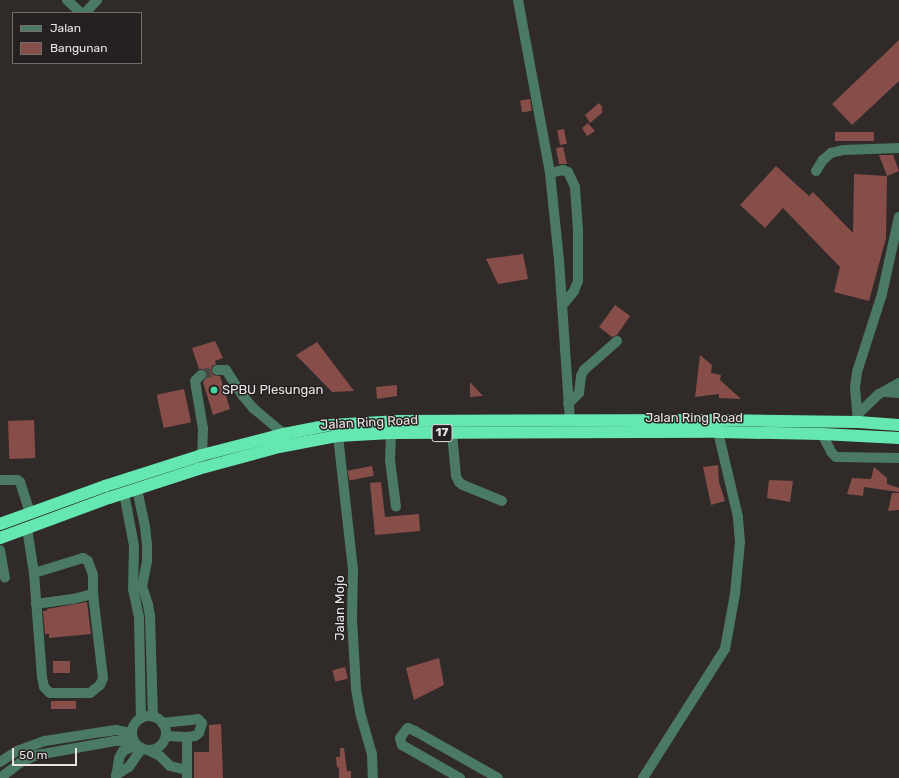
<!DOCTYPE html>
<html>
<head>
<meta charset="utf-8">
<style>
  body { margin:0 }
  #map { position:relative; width:899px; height:778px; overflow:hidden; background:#302a29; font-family:Rubik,sans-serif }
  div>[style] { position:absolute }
  .building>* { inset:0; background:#874e49; transform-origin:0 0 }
  .minor-tunnel>* { height:10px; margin-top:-5px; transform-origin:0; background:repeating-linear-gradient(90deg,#4c4645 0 10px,transparent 0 15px) }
  .minor>* { height:10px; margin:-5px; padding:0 5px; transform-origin:5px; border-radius:5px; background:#4a7a64 }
  .minor>.ring { margin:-5px; padding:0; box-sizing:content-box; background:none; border:10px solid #4a7a64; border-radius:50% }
  .highway>* { height:12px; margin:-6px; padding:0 6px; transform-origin:6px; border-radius:6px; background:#65e7b2 }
  .dots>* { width:11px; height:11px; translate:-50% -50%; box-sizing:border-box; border:2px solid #262020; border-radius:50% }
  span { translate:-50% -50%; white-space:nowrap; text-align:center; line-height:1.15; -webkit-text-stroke:3px #262020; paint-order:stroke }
  .shield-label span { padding:1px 3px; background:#262020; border:1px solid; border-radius:3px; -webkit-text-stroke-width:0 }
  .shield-label { font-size:12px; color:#e8e4e3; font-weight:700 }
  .poi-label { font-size:13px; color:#e8e4e3 }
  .left { translate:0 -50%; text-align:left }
  .street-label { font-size:13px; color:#e8e4e3 }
  .legend { position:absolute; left:12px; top:12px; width:130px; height:52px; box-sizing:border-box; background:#262020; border:1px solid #746e6e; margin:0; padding:5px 7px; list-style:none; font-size:12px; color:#e8e4e3 }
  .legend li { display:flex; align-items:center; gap:8px; height:20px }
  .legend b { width:20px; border:1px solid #746e6e }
  .scale { position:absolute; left:12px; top:748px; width:65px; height:18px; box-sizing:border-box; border:2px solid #e8e4e3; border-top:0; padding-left:5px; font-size:12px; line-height:14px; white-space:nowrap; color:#e8e4e3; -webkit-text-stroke:3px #262020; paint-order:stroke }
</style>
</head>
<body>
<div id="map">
  <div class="building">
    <div style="clip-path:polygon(899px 40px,899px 81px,852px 125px,832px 104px)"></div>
    <div style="left:530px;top:99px;width:12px;height:10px;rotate:81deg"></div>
    <div style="clip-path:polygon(599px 103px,603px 108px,601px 109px,603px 112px,590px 123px,585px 115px)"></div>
    <div style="clip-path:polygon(588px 123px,595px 131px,587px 136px,582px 128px)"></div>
    <div style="left:564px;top:129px;width:15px;height:7px;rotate:79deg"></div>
    <div style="left:874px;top:132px;width:9px;height:39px;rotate:90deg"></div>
    <div style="clip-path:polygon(563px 147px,567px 164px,559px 164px,556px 148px)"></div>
    <div style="clip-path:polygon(879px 155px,893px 155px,899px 171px,887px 176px)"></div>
    <div style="clip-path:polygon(776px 166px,809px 196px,813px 192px,853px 233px,854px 174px,887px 176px,886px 238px,869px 301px,834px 292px,840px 267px,783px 208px,765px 228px,740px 205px)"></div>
    <div style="clip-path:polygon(523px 254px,528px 279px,498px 284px,486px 259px)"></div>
    <div style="clip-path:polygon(615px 305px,630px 316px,617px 335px,612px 337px,599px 327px)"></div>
    <div style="clip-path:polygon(215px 341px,223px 358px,215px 361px,216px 364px,212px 366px,211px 370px,213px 375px,220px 376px,230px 409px,213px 415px,203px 382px,207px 377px,207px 373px,203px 369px,199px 369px,192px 348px)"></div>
    <div style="clip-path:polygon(317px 342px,354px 391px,332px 392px,296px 355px)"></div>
    <div style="clip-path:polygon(700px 355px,712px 365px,711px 373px,721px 375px,720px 380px,741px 399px,719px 398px,719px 394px,695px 397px)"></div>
    <div style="clip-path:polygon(470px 382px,483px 396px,470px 397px)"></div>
    <div style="clip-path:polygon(397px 385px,397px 396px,377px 399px,376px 387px)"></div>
    <div style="left:184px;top:389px;width:34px;height:28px;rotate:78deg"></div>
    <div style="left:34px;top:420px;width:38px;height:26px;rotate:88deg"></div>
    <div style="clip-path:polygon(718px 465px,719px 482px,725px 501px,711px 505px,703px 467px)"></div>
    <div style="left:372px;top:466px;width:10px;height:25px;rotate:79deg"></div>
    <div style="clip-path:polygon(874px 467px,887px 478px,887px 484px,899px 488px,899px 492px,864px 487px,863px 496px,847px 494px,852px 478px,871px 479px)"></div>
    <div style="clip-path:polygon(769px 480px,793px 481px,790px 502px,767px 498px)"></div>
    <div style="clip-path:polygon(381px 482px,385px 517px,419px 514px,420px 531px,375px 535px,370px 483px)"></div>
    <div style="clip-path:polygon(892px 493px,899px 493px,899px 510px,888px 511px)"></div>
    <div style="clip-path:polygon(87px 602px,91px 634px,49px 638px,49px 634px,45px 634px,43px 611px,47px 611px,47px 609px)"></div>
    <div style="clip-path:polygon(439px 658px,444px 685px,414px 700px,406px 668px)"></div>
    <div style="left:53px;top:661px;width:17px;height:12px"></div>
    <div style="left:345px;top:667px;width:12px;height:13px;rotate:76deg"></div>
    <div style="left:51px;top:701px;width:25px;height:8px"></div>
    <div style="clip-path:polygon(221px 724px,223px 778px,194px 778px,194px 752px,209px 752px,209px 725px)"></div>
    <div style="clip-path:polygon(340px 748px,344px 748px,347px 771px,351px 771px,351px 778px,339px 778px,339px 767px,337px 768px,336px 757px,340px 757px)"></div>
  </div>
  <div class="minor-tunnel">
    <div style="left:201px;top:375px;width:17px;rotate:-17deg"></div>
  </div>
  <div class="minor">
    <div style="left:67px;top:0;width:19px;rotate:43deg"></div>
    <div style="left:518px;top:0;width:176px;rotate:79.5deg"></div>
    <div style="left:550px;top:173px;width:87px;rotate:84.1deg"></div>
    <div style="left:559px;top:260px;width:160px;rotate:86.1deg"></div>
    <div style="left:85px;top:13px;width:18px;rotate:-47deg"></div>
    <div style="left:816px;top:171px;width:13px;rotate:-58deg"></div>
    <div style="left:823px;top:160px;width:11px;rotate:-41deg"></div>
    <div style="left:831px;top:153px;width:12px;rotate:-14deg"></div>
    <div style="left:843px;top:150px;width:56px;rotate:-2deg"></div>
    <div style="left:550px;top:173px;width:13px;rotate:-13deg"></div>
    <div style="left:563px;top:170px;width:5px;rotate:22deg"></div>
    <div style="left:568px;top:172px;width:17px;rotate:65deg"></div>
    <div style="left:575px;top:187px;width:44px;rotate:86.1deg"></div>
    <div style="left:578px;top:231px;width:50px;rotate:90deg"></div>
    <div style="left:578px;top:281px;width:11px;rotate:112deg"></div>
    <div style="left:574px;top:291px;width:19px;rotate:129deg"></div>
    <div style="left:217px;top:370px;width:9px"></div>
    <div style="left:226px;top:370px;width:31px;rotate:57deg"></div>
    <div style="left:243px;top:396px;width:16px;rotate:50deg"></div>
    <div style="left:253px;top:408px;width:40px;rotate:40deg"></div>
    <div style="left:201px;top:375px;width:8px;rotate:135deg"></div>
    <div style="left:195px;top:381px;width:49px;rotate:80.5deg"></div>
    <div style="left:203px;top:429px;width:26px;rotate:92deg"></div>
    <div style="left:885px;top:392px;width:14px;rotate:4deg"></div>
    <div style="left:568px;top:404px;width:16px;rotate:-45deg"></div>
    <div style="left:579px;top:393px;width:17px;rotate:-83deg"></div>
    <div style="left:581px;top:376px;width:7px;rotate:-63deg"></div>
    <div style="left:584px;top:370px;width:44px;rotate:-41.3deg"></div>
    <div style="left:858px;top:414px;width:29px;rotate:-44deg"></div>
    <div style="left:879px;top:394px;width:23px;rotate:-29deg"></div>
    <div style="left:858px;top:422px;width:35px;rotate:-95deg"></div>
    <div style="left:855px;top:387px;width:15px;rotate:-82deg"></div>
    <div style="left:857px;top:372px;width:82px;rotate:-72.2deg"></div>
    <div style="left:882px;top:294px;width:79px;rotate:-77.6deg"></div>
    <div style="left:391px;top:433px;width:27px;rotate:92deg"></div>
    <div style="left:390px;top:460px;width:47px;rotate:82.7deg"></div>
    <div style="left:452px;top:433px;width:43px;rotate:84.7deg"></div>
    <div style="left:456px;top:476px;width:7px;rotate:63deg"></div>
    <div style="left:459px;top:482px;width:5px;rotate:37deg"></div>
    <div style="left:463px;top:485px;width:42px;rotate:22.3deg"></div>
    <div style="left:822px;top:434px;width:20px;rotate:63deg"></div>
    <div style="left:831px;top:452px;width:7px;rotate:45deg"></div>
    <div style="left:836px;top:457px;width:63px;rotate:0.9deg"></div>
    <div style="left:338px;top:436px;width:135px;rotate:83.6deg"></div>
    <div style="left:353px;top:570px;width:49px;rotate:91.2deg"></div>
    <div style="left:352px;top:619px;width:70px;rotate:86.7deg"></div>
    <div style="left:356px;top:689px;width:27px;rotate:80deg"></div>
    <div style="left:361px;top:716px;width:40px;rotate:74deg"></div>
    <div style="left:372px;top:754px;width:24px;rotate:88deg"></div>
    <div style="left:0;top:480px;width:17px"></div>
    <div style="left:17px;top:480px;width:4px;rotate:34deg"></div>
    <div style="left:20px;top:482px;width:33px;rotate:72deg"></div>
    <div style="left:137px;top:489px;width:38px;rotate:78deg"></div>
    <div style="left:145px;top:526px;width:18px;rotate:84deg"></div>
    <div style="left:147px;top:544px;width:17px;rotate:90deg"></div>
    <div style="left:147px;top:561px;width:25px;rotate:101deg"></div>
    <div style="left:142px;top:586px;width:20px;rotate:72deg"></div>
    <div style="left:148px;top:605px;width:11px;rotate:80deg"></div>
    <div style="left:150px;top:616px;width:101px;rotate:88.3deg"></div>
    <div style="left:124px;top:493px;width:54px;rotate:79.3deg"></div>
    <div style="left:134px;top:546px;width:43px;rotate:91.3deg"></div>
    <div style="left:133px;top:589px;width:29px;rotate:78deg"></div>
    <div style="left:139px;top:617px;width:101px;rotate:88.9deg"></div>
    <div style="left:27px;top:528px;width:46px;rotate:81.2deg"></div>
    <div style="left:34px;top:573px;width:104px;rotate:85.6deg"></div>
    <div style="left:42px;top:677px;width:10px;rotate:79deg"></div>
    <div style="left:44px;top:687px;width:8px;rotate:45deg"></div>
    <div style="left:50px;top:693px;width:40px"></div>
    <div style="left:90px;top:693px;width:13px;rotate:-39deg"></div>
    <div style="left:100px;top:685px;width:8px;rotate:-67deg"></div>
    <div style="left:103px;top:678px;width:85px;rotate:-96.8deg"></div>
    <div style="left:93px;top:594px;width:19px;rotate:-90deg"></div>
    <div style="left:93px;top:575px;width:15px;rotate:-110deg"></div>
    <div style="left:88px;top:561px;width:6px;rotate:-149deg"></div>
    <div style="left:83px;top:558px;width:51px;rotate:163deg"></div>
    <div style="left:0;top:550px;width:28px;rotate:80deg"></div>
    <div style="left:36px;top:604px;width:37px;rotate:-8deg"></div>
    <div style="left:73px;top:599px;width:21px;rotate:-14deg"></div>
    <div class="ring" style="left:132px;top:716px;width:24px;height:24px"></div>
    <div style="left:162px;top:723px;width:36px;rotate:-6deg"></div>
    <div style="left:198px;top:719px;width:6px;rotate:45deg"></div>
    <div style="left:202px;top:723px;width:10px;rotate:107deg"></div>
    <div style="left:199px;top:733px;width:5px;rotate:143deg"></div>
    <div style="left:195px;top:736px;width:8px;rotate:173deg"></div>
    <div style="left:187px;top:737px;width:21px;rotate:-177deg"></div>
    <div style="left:187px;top:737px;width:41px;rotate:90deg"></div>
    <div style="left:148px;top:750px;width:13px;rotate:27deg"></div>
    <div style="left:160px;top:756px;width:14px;rotate:45deg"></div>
    <div style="left:170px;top:766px;width:17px;rotate:13deg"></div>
    <div style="left:0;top:762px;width:20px;rotate:-33deg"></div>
    <div style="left:17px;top:751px;width:30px;rotate:-20deg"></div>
    <div style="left:45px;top:741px;width:58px;rotate:-9deg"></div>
    <div style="left:102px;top:732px;width:14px;rotate:-8deg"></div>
    <div style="left:116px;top:730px;width:16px;rotate:11deg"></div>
    <div style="left:116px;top:775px;width:15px;rotate:-32deg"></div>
    <div style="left:129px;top:767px;width:23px;rotate:-56deg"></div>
    <div style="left:0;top:778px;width:26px;rotate:-37deg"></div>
    <div style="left:21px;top:762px;width:17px;rotate:-24deg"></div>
    <div style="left:37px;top:755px;width:79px;rotate:-10.2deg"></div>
    <div style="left:115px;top:741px;width:19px"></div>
    <div style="left:116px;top:778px;width:20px;rotate:-81deg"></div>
    <div style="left:119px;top:758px;width:8px;rotate:-60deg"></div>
    <div style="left:123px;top:751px;width:15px;rotate:-23deg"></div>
    <div style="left:460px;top:778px;width:67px;rotate:-150.4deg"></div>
    <div style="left:402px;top:745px;width:7px;rotate:-106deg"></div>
    <div style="left:400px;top:738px;width:10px;rotate:-53deg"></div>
    <div style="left:406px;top:730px;width:3px;rotate:-45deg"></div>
    <div style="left:408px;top:728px;width:8px;rotate:23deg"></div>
    <div style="left:415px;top:731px;width:95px;rotate:29.5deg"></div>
    <div style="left:643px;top:778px;width:153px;rotate:-57.6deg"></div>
    <div style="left:725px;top:649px;width:56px;rotate:-79.7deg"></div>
    <div style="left:735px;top:594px;width:52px;rotate:-84.5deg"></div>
    <div style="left:740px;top:542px;width:25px;rotate:-95deg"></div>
    <div style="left:738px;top:517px;width:87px;rotate:-103.2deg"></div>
  </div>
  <div class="highway">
    <div style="left:0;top:524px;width:112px;rotate:-19.9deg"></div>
    <div style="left:105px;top:486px;width:102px;rotate:-17.7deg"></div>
    <div style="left:202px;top:455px;width:85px;rotate:-14.4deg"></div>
    <div style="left:284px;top:434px;width:47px;rotate:-11.1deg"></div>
    <div style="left:330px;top:425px;width:69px;rotate:-3.3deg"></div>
    <div style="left:399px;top:421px;width:318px;rotate:-0.2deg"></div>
    <div style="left:717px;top:420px;width:141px;rotate:0.8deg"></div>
    <div style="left:858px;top:422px;width:41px;rotate:4.2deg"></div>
    <div style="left:0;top:538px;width:116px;rotate:-20.2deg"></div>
    <div style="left:109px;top:498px;width:94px;rotate:-18deg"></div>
    <div style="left:198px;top:469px;width:84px;rotate:-15.2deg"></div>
    <div style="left:279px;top:447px;width:60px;rotate:-10.6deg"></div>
    <div style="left:338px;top:436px;width:53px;rotate:-3.2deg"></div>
    <div style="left:391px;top:433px;width:327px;rotate:-0.2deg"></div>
    <div style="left:718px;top:432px;width:104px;rotate:1.1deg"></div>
    <div style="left:822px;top:434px;width:77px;rotate:3deg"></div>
  </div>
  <div class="dots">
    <div style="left:214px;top:390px;background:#46d49e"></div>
  </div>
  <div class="shield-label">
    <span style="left:442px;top:433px">17</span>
  </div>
  <div class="poi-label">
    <span class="left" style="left:222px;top:390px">SPBU Plesungan</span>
  </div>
  <div class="street-label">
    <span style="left:694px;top:418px">Jalan Ring Road</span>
    <span style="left:369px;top:423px;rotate:-3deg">Jalan Ring Road</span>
    <span style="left:340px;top:608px;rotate:-90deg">Jalan Mojo</span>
  </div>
  <ul class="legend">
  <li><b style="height:5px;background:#4a7a64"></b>Jalan</li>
  <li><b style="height:11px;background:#874e49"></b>Bangunan</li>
  </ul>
  <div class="scale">50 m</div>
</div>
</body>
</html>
